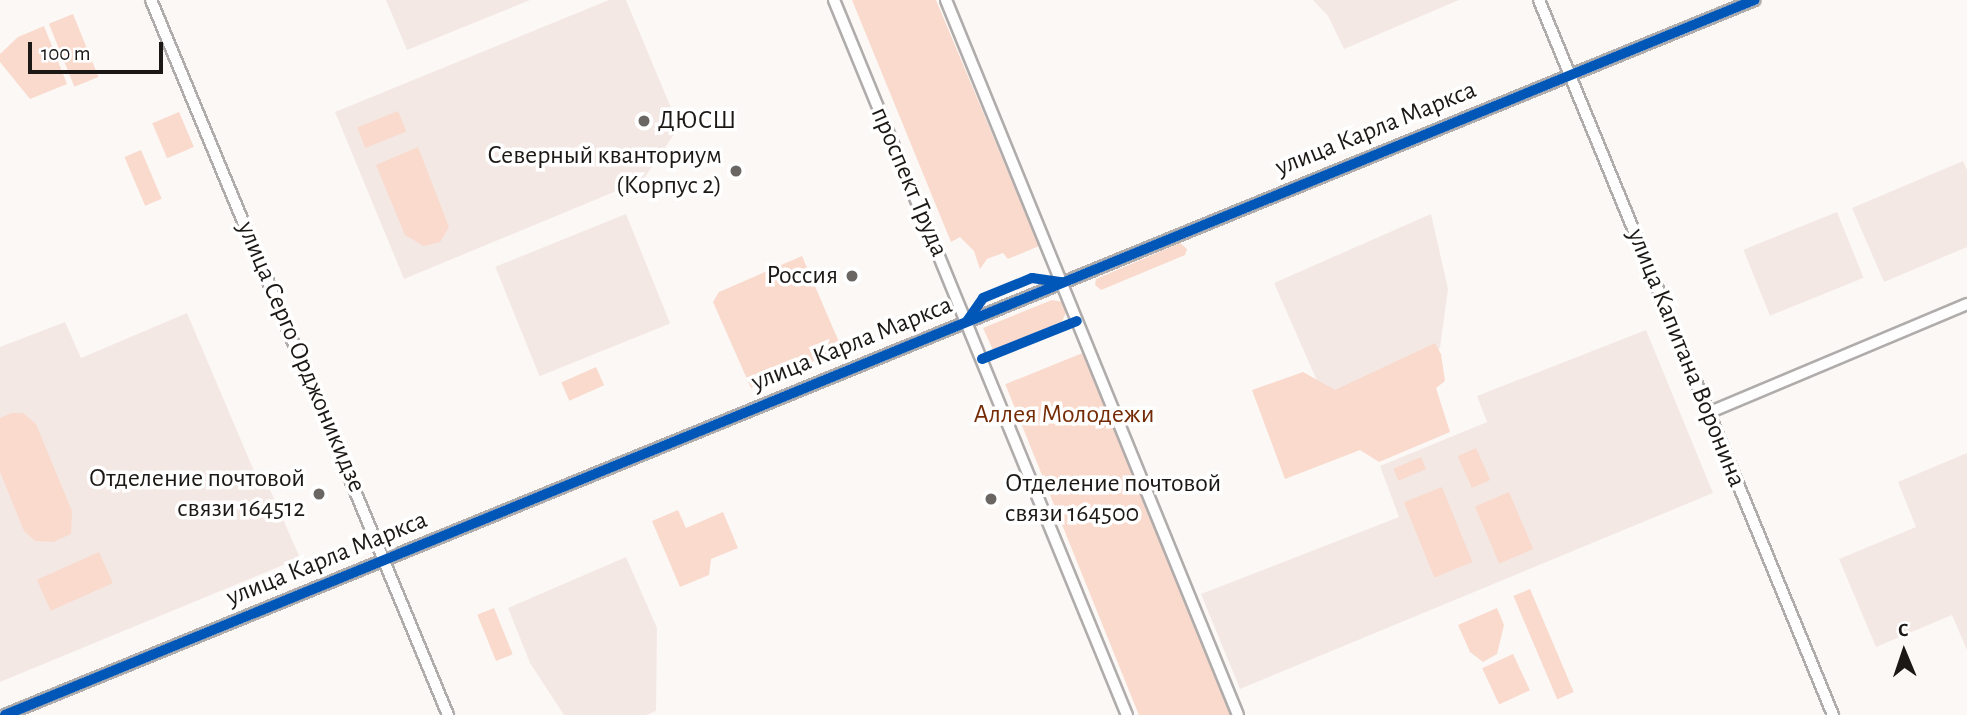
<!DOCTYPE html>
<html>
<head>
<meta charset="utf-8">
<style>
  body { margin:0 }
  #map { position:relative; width:1967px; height:715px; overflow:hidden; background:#fcf8f6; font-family:"Alegreya Sans",sans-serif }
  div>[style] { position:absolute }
  .built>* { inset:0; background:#f4e8e4; transform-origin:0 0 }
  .green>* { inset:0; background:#f9dacd; transform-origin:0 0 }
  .roads { filter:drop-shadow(2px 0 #b0acab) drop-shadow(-2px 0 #b0acab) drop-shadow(0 2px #b0acab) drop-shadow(0 -2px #b0acab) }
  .minor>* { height:10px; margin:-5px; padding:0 5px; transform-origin:5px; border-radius:5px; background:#fffefe }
  .cycleway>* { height:10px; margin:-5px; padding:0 5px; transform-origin:5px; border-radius:5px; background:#0057b8 }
  .dots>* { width:19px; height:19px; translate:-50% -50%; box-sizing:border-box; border:4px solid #fff; border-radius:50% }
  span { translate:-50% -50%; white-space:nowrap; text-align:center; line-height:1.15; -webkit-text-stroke:7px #fff; paint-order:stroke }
  .poi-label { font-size:26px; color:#1c1816 }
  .left { translate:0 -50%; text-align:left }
  .right { translate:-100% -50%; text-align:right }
  .street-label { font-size:26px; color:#1c1816 }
  .park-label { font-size:26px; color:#752c06 }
  .north { position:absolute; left:1869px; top:617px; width:70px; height:70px; -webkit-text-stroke:5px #fff; paint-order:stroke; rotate:358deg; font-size:19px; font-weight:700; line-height:28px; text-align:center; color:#1c1816 }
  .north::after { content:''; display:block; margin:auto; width:24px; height:32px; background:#1c1816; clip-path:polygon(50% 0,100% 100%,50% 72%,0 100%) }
  .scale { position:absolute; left:28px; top:42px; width:135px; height:32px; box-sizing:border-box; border:4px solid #1c1816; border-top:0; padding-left:9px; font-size:21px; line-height:24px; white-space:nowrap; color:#1c1816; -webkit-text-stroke:5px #fff; paint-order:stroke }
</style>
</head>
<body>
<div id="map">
  <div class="built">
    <div style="clip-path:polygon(386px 0,530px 0,407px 50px)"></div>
    <div style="clip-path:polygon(609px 0,626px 0,679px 127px,643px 180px,404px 279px,335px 112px)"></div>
    <div style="clip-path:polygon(1313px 0,1459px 0,1344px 49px,1328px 16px)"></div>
    <div style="clip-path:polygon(1963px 161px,1967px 170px,1967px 247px,1884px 282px,1852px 208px)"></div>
    <div style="left:1837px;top:212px;width:71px;height:101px;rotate:68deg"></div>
    <div style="left:626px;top:214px;width:118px;height:141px;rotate:68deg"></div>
    <div style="clip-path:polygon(1431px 214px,1448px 289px,1440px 348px,1332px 395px,1318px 383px,1274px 283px)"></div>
    <div style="clip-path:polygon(187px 313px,257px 478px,264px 476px,300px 558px,0 682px,0 347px,65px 322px,81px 358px)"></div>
    <div style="clip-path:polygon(1646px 330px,1713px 493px,1240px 689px,1201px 594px,1399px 517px,1380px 466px,1487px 422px,1477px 396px)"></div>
    <div style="clip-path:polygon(1967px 453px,1967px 650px,1952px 615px,1876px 647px,1839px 559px,1916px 527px,1898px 482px)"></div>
    <div style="clip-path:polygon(626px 557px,657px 628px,656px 711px,646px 715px,564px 715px,530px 663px,508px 608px)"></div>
  </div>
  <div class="green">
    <div style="clip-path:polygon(852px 0,936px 0,1039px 246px,1008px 259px,1003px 253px,987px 259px,980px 269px,974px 251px,960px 237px,951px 242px)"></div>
    <div style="left:73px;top:14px;width:68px;height:26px;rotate:68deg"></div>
    <div style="clip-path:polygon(44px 26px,67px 84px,30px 99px,0 62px,0 54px,18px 37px)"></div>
    <div style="left:398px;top:111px;width:22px;height:44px;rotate:68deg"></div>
    <div style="left:179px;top:112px;width:38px;height:29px;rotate:67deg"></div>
    <div style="clip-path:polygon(418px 147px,449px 227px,440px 242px,424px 246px,405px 235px,376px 165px)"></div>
    <div style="left:141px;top:150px;width:53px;height:18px;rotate:67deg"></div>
    <div style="clip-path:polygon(1180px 243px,1187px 249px,1185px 255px,1101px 290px,1095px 285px,1096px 279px)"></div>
    <div style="clip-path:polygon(802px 256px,842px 349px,751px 388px,713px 302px,719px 292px)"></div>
    <div style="clip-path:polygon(1052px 300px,1064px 302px,1067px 310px,1062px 322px,993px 350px,983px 328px)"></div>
    <div style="clip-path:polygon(1435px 343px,1441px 354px,1445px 381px,1436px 388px,1450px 432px,1379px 462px,1360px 450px,1285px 479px,1252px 390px,1303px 372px,1335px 390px)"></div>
    <div style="left:1085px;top:352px;width:391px;height:86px;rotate:68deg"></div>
    <div style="left:596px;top:367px;width:20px;height:38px;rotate:66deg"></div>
    <div style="clip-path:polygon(12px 413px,23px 413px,36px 424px,72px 511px,71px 534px,53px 542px,35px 541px,24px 531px,0 472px,0 418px)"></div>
    <div style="left:1476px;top:448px;width:35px;height:20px;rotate:66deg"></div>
    <div style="left:1421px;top:457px;width:13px;height:30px;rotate:67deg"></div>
    <div style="left:1442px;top:487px;width:81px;height:41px;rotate:68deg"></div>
    <div style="left:1509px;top:492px;width:62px;height:37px;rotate:67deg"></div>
    <div style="clip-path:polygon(678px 510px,686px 528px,723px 512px,738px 548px,711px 559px,709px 575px,680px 587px,652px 521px)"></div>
    <div style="left:99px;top:552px;width:34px;height:68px;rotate:66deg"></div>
    <div style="left:1530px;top:589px;width:112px;height:18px;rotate:67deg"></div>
    <div style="left:494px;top:608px;width:50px;height:18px;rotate:68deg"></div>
    <div style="clip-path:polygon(1497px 608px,1504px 625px,1497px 654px,1483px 662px,1470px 652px,1458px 625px)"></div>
    <div style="left:1513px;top:654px;width:40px;height:34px;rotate:65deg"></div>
  </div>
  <div class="roads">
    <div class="minor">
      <div style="left:151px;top:0;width:774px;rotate:67.44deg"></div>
      <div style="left:834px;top:0;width:773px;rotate:67.72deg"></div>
      <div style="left:946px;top:0;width:772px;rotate:67.79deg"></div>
      <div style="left:1539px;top:0;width:773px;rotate:67.65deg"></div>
      <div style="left:1708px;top:413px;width:281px;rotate:-22.8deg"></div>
      <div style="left:5px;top:715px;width:1890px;rotate:-22.23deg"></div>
    </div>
  </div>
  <div class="cycleway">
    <div style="left:967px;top:321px;width:28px;rotate:-55deg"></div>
    <div style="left:983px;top:298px;width:53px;rotate:-22.2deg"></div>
    <div style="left:1032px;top:278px;width:30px;rotate:8deg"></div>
    <div style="left:982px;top:359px;width:102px;rotate:-21.8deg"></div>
    <div style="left:5px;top:715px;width:1890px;rotate:-22.23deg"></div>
  </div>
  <div class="dots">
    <div style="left:644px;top:121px;background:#6a6664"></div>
    <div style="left:736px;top:171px;background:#6a6664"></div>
    <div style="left:852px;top:276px;background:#6a6664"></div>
    <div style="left:319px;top:494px;background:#6a6664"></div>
    <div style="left:991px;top:499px;background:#6a6664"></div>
  </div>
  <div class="poi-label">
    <span class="left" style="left:658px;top:121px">ДЮСШ</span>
    <span class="right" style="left:722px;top:171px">Северный кванториум<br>(Корпус 2)</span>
    <span class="right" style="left:838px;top:276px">Россия</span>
    <span class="right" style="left:305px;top:494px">Отделение почтовой<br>связи 164512</span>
    <span class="left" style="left:1005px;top:499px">Отделение почтовой<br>связи 164500</span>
  </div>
  <div class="street-label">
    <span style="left:1376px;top:129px;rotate:-22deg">улица Карла Маркса</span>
    <span style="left:909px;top:182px;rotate:67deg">проспект Труда</span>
    <span style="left:852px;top:344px;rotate:-22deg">улица Карла Маркса</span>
    <span style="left:301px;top:357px;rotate:67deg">улица Серго Орджоникидзе</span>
    <span style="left:1686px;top:358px;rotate:68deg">улица Капитана Воронина</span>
    <span style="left:327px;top:559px;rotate:-22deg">улица Карла Маркса</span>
  </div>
  <div class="park-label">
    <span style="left:1064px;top:415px">Аллея Молодежи</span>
  </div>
  <div class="north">С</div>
  <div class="scale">100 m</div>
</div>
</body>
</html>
